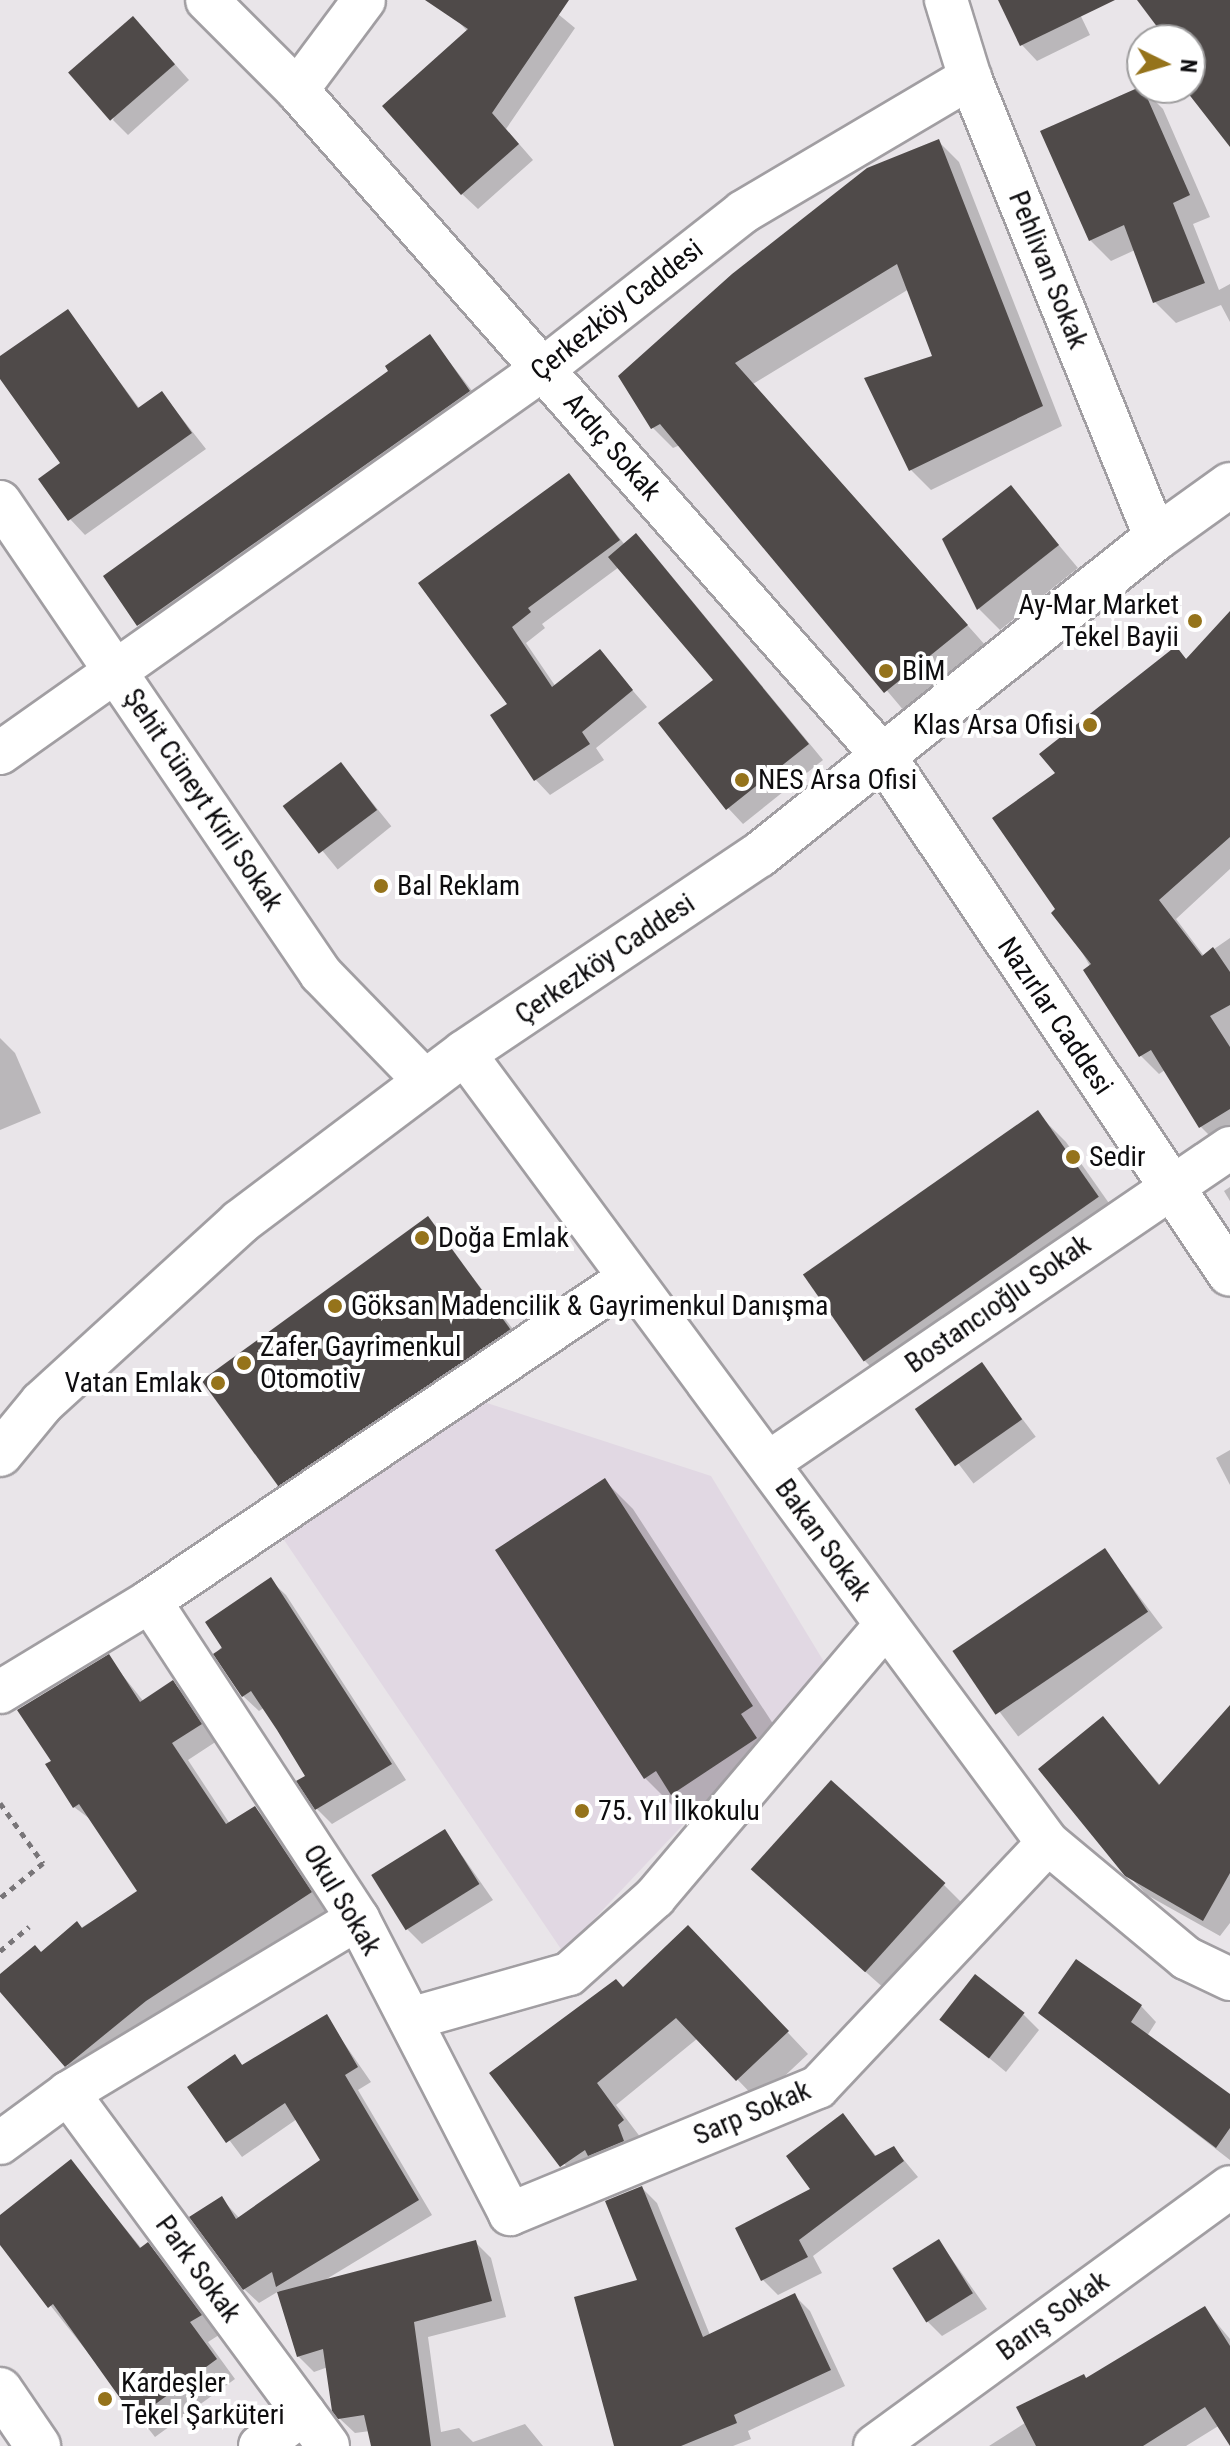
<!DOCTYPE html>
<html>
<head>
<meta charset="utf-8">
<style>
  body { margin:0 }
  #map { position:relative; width:1230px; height:2446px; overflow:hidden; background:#e9e5e9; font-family:"Roboto Condensed",sans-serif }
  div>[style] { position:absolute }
  .built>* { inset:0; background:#e1d8e3 }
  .shadow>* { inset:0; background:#0003; transform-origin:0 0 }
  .building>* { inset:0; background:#4f4a49; transform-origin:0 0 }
  .path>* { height:5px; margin-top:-2.5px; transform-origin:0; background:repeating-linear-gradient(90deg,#787578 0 6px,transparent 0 12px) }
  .roads { filter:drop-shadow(2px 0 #a19ea2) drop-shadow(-2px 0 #a19ea2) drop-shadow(0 2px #a19ea2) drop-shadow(0 -2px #a19ea2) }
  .minor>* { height:42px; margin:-21px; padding:0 21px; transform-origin:21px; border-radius:21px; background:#fff }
  .major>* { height:44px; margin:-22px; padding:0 22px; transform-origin:22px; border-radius:22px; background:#fff }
  .dots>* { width:22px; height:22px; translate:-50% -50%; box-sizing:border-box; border:4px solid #fff; border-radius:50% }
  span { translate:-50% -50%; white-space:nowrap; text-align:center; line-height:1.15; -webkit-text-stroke:8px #fff; paint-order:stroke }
  .street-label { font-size:28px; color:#0e0d0f }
  .poi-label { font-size:28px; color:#0e0d0f }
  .right { translate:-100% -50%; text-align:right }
  .left { translate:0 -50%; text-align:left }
  .north { position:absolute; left:1126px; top:24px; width:80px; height:80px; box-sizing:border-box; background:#fff; border:2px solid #9f9e9f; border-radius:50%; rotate:95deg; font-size:22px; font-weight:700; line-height:32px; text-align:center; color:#0e0d0f }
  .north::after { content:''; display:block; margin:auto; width:28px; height:36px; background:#95731b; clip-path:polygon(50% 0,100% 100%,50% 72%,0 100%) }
</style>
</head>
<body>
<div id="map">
  <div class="built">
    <div style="clip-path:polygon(481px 1401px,711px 1476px,829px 1670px,563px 1952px,280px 1534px)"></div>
  </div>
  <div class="shadow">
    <div style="clip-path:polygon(470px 0,541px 0,575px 28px,506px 129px,533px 160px,478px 209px,462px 194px,468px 32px,456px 19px)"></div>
    <div style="clip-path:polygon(1000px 0,1073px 0,1090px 35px,1037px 61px,1022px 45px)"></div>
    <div style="clip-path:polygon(148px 34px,189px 80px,128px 135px,113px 120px)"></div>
    <div style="clip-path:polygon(1142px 88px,1163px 109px,1210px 217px,1193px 224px,1219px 290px,1230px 284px,1230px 322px,1221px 305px,1176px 323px,1155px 302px,1135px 250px,1111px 261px,1090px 240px)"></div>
    <div style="clip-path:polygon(939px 142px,959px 162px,1062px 426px,931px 490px,910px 469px,935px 357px,909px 289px,753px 384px,986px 646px,905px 712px,680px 445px,673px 448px,653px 428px,620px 376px)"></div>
    <div style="clip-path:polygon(67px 311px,140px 409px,162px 393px,206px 449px,85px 535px,70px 519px,63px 464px,0 375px,0 358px)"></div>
    <div style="clip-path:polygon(430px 337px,487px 410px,157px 643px,139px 624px)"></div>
    <div style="clip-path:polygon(569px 475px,625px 545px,651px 551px,823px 760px,743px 824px,728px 808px,715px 680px,619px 567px,542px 624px,545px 628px,526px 643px,556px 687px,599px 652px,647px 707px,596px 748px,604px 760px,550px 795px,535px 779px,509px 705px,421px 584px)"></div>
    <div style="clip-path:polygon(1011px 488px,1078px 568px,1000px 630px,979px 609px,945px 540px)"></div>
    <div style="clip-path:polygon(1230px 614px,1230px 869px,1176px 919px,1204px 956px,1230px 938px,1230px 1138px,1219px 1145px,1201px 1127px,1165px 1070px,1159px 1074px,1141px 1056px,1058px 910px,1057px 774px,1176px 648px,1187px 660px)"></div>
    <div style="left:341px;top:764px;width:80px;height:69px;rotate:51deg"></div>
    <div style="clip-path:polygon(0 1038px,15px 1053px,41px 1113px,0 1130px)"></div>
    <div style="clip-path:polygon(1037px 1113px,1066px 1142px,1125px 1226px,893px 1389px,864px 1360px)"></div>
    <div style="clip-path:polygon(1230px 1187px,1230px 1201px,1224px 1191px)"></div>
    <div style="clip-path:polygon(427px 1219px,530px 1351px,301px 1506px,280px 1484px)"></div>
    <div style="left:981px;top:1364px;width:91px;height:78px;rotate:53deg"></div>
    <div style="clip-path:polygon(1230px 1450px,1230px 1485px,1216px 1458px)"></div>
    <div style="clip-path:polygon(605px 1481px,633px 1509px,781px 1736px,702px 1822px,681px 1802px,674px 1807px,645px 1778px)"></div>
    <div style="left:1105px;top:1551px;width:96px;height:181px;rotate:53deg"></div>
    <div style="clip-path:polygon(270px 1580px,286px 1595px,406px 1780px,332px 1824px,317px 1809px,307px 1776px,265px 1707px,259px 1711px,243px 1696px,216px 1654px)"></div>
    <div style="clip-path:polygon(108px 1657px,144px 1702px,173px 1683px,190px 1699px,217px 1741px,188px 1760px,230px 1824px,255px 1808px,272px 1825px,327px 1910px,163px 2017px,83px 2082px,0 1989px,0 1977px,140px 1892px,94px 1822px,74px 1807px,53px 1761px)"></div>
    <div style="clip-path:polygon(1103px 1719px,1161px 1786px,1230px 1733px,1230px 1923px,1220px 1936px,1147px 1895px,1130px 1877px)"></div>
    <div style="clip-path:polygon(445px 1831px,493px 1900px,422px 1944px,406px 1928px)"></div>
    <div style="clip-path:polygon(944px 1885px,964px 1905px,887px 1991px,774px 1890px)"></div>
    <div style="clip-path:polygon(709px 1949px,808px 2054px,758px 2101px,698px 2038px,616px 2105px,644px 2142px,583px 2187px,492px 2073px,624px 1989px)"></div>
    <div style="clip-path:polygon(1141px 2006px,1156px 2022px,1147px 2036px,1230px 2096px,1230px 2160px,1040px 2013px)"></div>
    <div style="clip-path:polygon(1024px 2015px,1039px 2030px,1006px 2072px,942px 2019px)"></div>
    <div style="clip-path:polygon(326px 2017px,371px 2082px,358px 2090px,432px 2215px,325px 2280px,475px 2242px,491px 2258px,506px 2317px,428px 2337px,441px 2432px,459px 2428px,473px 2442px,525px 2424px,543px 2446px,373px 2446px,370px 2431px,355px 2433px,339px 2418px,328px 2367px,314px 2372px,298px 2356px,279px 2291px,259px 2303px,244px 2289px,222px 2199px,240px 2219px,323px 2161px,297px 2119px,242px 2157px,190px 2088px,234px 2057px,244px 2066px)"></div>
    <div style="clip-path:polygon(843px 2115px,877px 2157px,894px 2148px,918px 2177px,813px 2256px,822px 2273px,778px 2295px,763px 2280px,813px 2190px)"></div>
    <div style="clip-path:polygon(71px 2162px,142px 2249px,148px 2245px,167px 2264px,219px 2335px,208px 2342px,235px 2379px,155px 2437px,0 2242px,0 2217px)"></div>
    <div style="clip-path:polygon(642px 2188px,657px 2203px,710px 2335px,795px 2296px,810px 2311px,845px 2386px,748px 2431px,751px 2439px,733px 2446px,617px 2446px,640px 2281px)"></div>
    <div style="clip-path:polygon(939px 2241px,987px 2309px,942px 2336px,927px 2321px)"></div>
    <div style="clip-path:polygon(1204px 2308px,1230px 2339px,1230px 2435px,1220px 2425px,1186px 2446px,989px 2446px)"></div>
  </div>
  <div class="building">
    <div style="clip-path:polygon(425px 0,569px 0,492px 113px,519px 144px,461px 195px,382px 106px,468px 29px)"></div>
    <div style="clip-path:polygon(998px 0,1115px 0,1020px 46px)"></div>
    <div style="clip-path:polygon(1137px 0,1230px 0,1230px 147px,1184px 88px,1190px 88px,1190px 40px,1146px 40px,1158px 28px)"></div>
    <div style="left:133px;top:16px;width:64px;height:86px;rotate:49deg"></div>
    <div style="clip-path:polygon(1142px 86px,1190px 195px,1173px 203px,1205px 283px,1153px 303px,1124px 225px,1089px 241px,1040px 131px)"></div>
    <div style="clip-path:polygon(939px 139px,1043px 406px,909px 471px,864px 378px,932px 356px,897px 264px,735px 363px,968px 625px,884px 693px,660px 424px,651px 429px,618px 376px,732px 274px,867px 168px)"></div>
    <div style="clip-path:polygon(68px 309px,138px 408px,162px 391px,192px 433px,68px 521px,38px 479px,60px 463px,0 379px,0 356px)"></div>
    <div style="clip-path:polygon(430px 334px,470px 391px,137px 626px,103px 576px,388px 371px,385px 366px)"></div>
    <div style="clip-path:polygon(569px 473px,620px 540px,528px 608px,531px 612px,512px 627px,552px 687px,600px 649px,633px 690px,582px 732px,590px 744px,534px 781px,490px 715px,507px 704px,418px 583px)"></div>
    <div style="clip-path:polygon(1011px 485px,1059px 545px,977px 610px,942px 539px)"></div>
    <div style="clip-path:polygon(636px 533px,809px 744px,726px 810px,658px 723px,713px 680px,608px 557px)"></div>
    <div style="clip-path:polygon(1230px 611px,1230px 837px,1159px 900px,1202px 956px,1213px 947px,1230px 972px,1230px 1005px,1210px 1016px,1230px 1047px,1230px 1109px,1199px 1128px,1151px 1050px,1139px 1057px,1083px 970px,1091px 964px,1051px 913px,1055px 909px,992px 818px,1055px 773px,1039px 754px,1176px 646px,1186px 659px)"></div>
    <div style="left:341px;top:762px;width:60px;height:73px;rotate:53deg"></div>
    <div style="left:1038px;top:1110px;width:106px;height:287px;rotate:55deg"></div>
    <div style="left:428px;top:1216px;width:140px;height:280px;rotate:54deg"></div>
    <div style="left:982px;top:1362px;width:70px;height:82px;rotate:55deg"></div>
    <div style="clip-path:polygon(605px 1478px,753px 1706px,741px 1714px,757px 1738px,671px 1795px,656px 1771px,644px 1779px,495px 1550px)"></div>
    <div style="left:1105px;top:1548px;width:77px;height:184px;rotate:56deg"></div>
    <div style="clip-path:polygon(271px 1577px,392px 1764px,315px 1810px,296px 1781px,305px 1776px,277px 1730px,251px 1691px,242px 1697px,213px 1654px,222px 1648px,205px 1622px)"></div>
    <div style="clip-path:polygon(109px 1654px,140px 1702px,173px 1680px,202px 1724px,172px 1743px,226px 1824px,255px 1806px,312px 1892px,146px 2001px,65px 2067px,0 1992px,0 1974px,35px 1945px,41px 1952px,77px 1921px,82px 1928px,137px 1891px,79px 1804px,73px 1808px,45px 1764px,51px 1761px,17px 1710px)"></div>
    <div style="clip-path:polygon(1230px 1705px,1230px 1873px,1203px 1921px,1125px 1876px,1038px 1769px,1103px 1716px,1159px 1785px)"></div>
    <div style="left:831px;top:1780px;width:154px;height:120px;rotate:42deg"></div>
    <div style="left:445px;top:1829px;width:65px;height:87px;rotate:58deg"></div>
    <div style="clip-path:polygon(688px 1925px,789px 2031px,736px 2081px,676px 2018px,597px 2083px,624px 2120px,618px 2125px,624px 2141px,588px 2156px,585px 2150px,560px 2167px,489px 2073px,616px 1979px,623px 1987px)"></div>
    <div style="clip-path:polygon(1076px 1959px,1142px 2005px,1131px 2022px,1230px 2094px,1230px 2128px,1216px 2148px,1038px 2013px)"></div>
    <div style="left:975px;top:1974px;width:63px;height:58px;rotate:38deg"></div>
    <div style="clip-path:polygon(327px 2014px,358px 2067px,345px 2075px,419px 2200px,276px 2287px,272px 2272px,243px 2290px,189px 2217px,222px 2196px,236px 2219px,320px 2160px,285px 2103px,226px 2143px,187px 2087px,235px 2054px,242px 2065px)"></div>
    <div style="clip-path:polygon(843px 2113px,875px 2156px,894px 2146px,904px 2161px,799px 2240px,808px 2257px,761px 2281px,735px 2228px,810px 2189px,786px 2156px)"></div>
    <div style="clip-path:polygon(71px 2159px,140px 2248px,148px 2242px,202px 2315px,190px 2322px,217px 2359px,135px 2419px,53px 2304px,48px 2308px,0 2245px,0 2215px)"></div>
    <div style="clip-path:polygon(642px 2186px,703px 2337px,795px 2293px,831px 2370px,734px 2415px,737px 2423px,681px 2446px,614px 2446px,574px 2297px,637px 2280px,605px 2201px)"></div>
    <div style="left:939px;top:2239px;width:64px;height:55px;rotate:58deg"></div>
    <div style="clip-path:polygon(476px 2240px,492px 2301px,414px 2322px,431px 2446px,371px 2446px,364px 2415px,338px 2419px,332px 2411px,323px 2349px,297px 2357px,277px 2292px)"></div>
    <div style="clip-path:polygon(1205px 2306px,1230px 2346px,1230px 2446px,1205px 2407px,1143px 2446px,1036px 2446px,1016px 2407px,1084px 2374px,1086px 2378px)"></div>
  </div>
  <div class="path">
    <div style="left:0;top:1803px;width:74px;rotate:54.4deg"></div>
    <div style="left:43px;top:1863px;width:55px;rotate:140.9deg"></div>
    <div style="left:0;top:1951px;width:38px;rotate:-40deg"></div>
  </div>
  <div class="roads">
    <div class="minor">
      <div style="left:207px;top:0;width:127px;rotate:45deg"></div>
      <div style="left:297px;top:90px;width:887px;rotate:48.66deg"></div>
      <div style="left:946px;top:0;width:82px;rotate:72.9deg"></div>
      <div style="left:970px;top:78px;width:496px;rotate:68deg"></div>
      <div style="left:297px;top:90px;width:112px;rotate:-53.3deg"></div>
      <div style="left:0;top:502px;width:571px;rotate:55.78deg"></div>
      <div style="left:321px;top:974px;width:151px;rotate:45.8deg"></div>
      <div style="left:0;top:753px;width:665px;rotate:-35.27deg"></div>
      <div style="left:543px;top:369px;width:254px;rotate:-38.1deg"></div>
      <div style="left:743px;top:212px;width:264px;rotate:-30.6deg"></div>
      <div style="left:464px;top:1053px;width:982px;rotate:53.53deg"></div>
      <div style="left:1048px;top:1843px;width:180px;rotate:39.8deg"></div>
      <div style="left:1186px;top:1958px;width:49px;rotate:25.5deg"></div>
      <div style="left:768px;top:1463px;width:559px;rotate:-34.29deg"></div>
      <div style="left:150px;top:1601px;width:380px;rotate:56.8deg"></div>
      <div style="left:358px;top:1919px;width:332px;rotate:62.7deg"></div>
      <div style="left:510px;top:2214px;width:333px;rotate:-22.4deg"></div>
      <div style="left:818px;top:2087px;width:335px;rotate:-46.7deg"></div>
      <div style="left:0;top:1692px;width:175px;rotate:-31.2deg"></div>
      <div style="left:150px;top:1601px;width:578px;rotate:-33.99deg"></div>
      <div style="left:410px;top:2019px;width:165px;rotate:-15.8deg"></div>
      <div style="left:569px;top:1974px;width:115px;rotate:-41.8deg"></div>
      <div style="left:655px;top:1897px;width:355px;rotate:-49.7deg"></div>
      <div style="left:68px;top:2093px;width:438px;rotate:53.6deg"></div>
      <div style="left:0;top:2143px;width:84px;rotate:-36.3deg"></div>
      <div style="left:68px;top:2093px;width:338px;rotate:-31deg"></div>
      <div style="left:260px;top:2446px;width:55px;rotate:-36.9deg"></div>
      <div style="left:875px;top:2446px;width:439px;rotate:-36.1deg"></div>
    </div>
    <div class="major">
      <div style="left:883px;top:756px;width:623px;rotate:56.18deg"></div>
      <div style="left:0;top:1454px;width:66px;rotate:-50.5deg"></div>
      <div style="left:42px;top:1403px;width:268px;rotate:-42.4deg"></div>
      <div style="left:240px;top:1222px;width:281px;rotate:-37deg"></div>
      <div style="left:464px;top:1053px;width:355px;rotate:-33.9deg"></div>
      <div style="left:759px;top:855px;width:508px;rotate:-38.61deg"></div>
      <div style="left:1156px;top:538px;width:91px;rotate:-35.6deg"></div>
      <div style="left:0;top:2390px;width:68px;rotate:55.8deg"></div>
    </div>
  </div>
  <div class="dots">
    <div style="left:1195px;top:621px;background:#95731b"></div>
    <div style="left:886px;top:671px;background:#95731b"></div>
    <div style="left:1090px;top:725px;background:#95731b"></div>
    <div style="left:742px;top:780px;background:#95731b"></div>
    <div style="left:381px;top:886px;background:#95731b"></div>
    <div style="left:1073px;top:1157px;background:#95731b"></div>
    <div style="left:422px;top:1238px;background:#95731b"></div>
    <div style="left:335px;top:1306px;background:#95731b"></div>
    <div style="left:244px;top:1363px;background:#95731b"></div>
    <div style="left:218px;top:1383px;background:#95731b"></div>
    <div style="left:582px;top:1811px;background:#95731b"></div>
    <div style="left:105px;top:2399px;background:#95731b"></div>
  </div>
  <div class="street-label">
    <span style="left:1048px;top:270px;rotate:68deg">Pehlivan Sokak</span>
    <span style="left:617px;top:310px;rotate:-38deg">Çerkezköy Caddesi</span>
    <span style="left:612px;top:447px;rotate:49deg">Ardıç Sokak</span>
    <span style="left:203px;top:800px;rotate:56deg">Şehit Cüneyt Kirli Sokak</span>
    <span style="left:605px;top:959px;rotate:-34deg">Çerkezköy Caddesi</span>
    <span style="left:1055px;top:1016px;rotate:56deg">Nazırlar Caddesi</span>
    <span style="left:998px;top:1304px;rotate:-35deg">Bostancıoğlu Sokak</span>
    <span style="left:823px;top:1540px;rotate:54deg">Bakan Sokak</span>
    <span style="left:342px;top:1900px;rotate:59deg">Okul Sokak</span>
    <span style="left:752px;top:2113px;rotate:-23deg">Sarp Sokak</span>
    <span style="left:198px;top:2269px;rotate:54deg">Park Sokak</span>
    <span style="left:1053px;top:2316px;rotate:-36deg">Barış Sokak</span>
  </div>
  <div class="poi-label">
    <span class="right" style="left:1179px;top:621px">Ay-Mar Market<br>Tekel Bayii</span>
    <span class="left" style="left:902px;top:671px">BİM</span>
    <span class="right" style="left:1074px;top:725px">Klas Arsa Ofisi</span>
    <span class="left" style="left:758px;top:780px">NES Arsa Ofisi</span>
    <span class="left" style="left:397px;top:886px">Bal Reklam</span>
    <span class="left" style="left:1089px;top:1157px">Sedir</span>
    <span class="left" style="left:438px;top:1238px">Doğa Emlak</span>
    <span class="left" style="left:351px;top:1306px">Göksan Madencilik &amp; Gayrimenkul Danışma</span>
    <span class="left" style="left:260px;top:1363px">Zafer Gayrimenkul<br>Otomotiv</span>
    <span class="right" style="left:202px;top:1383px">Vatan Emlak</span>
    <span class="left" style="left:598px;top:1811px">75. Yıl İlkokulu</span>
    <span class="left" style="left:121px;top:2399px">Kardeşler<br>Tekel Şarküteri</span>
  </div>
  <div class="north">N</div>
</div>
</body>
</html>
